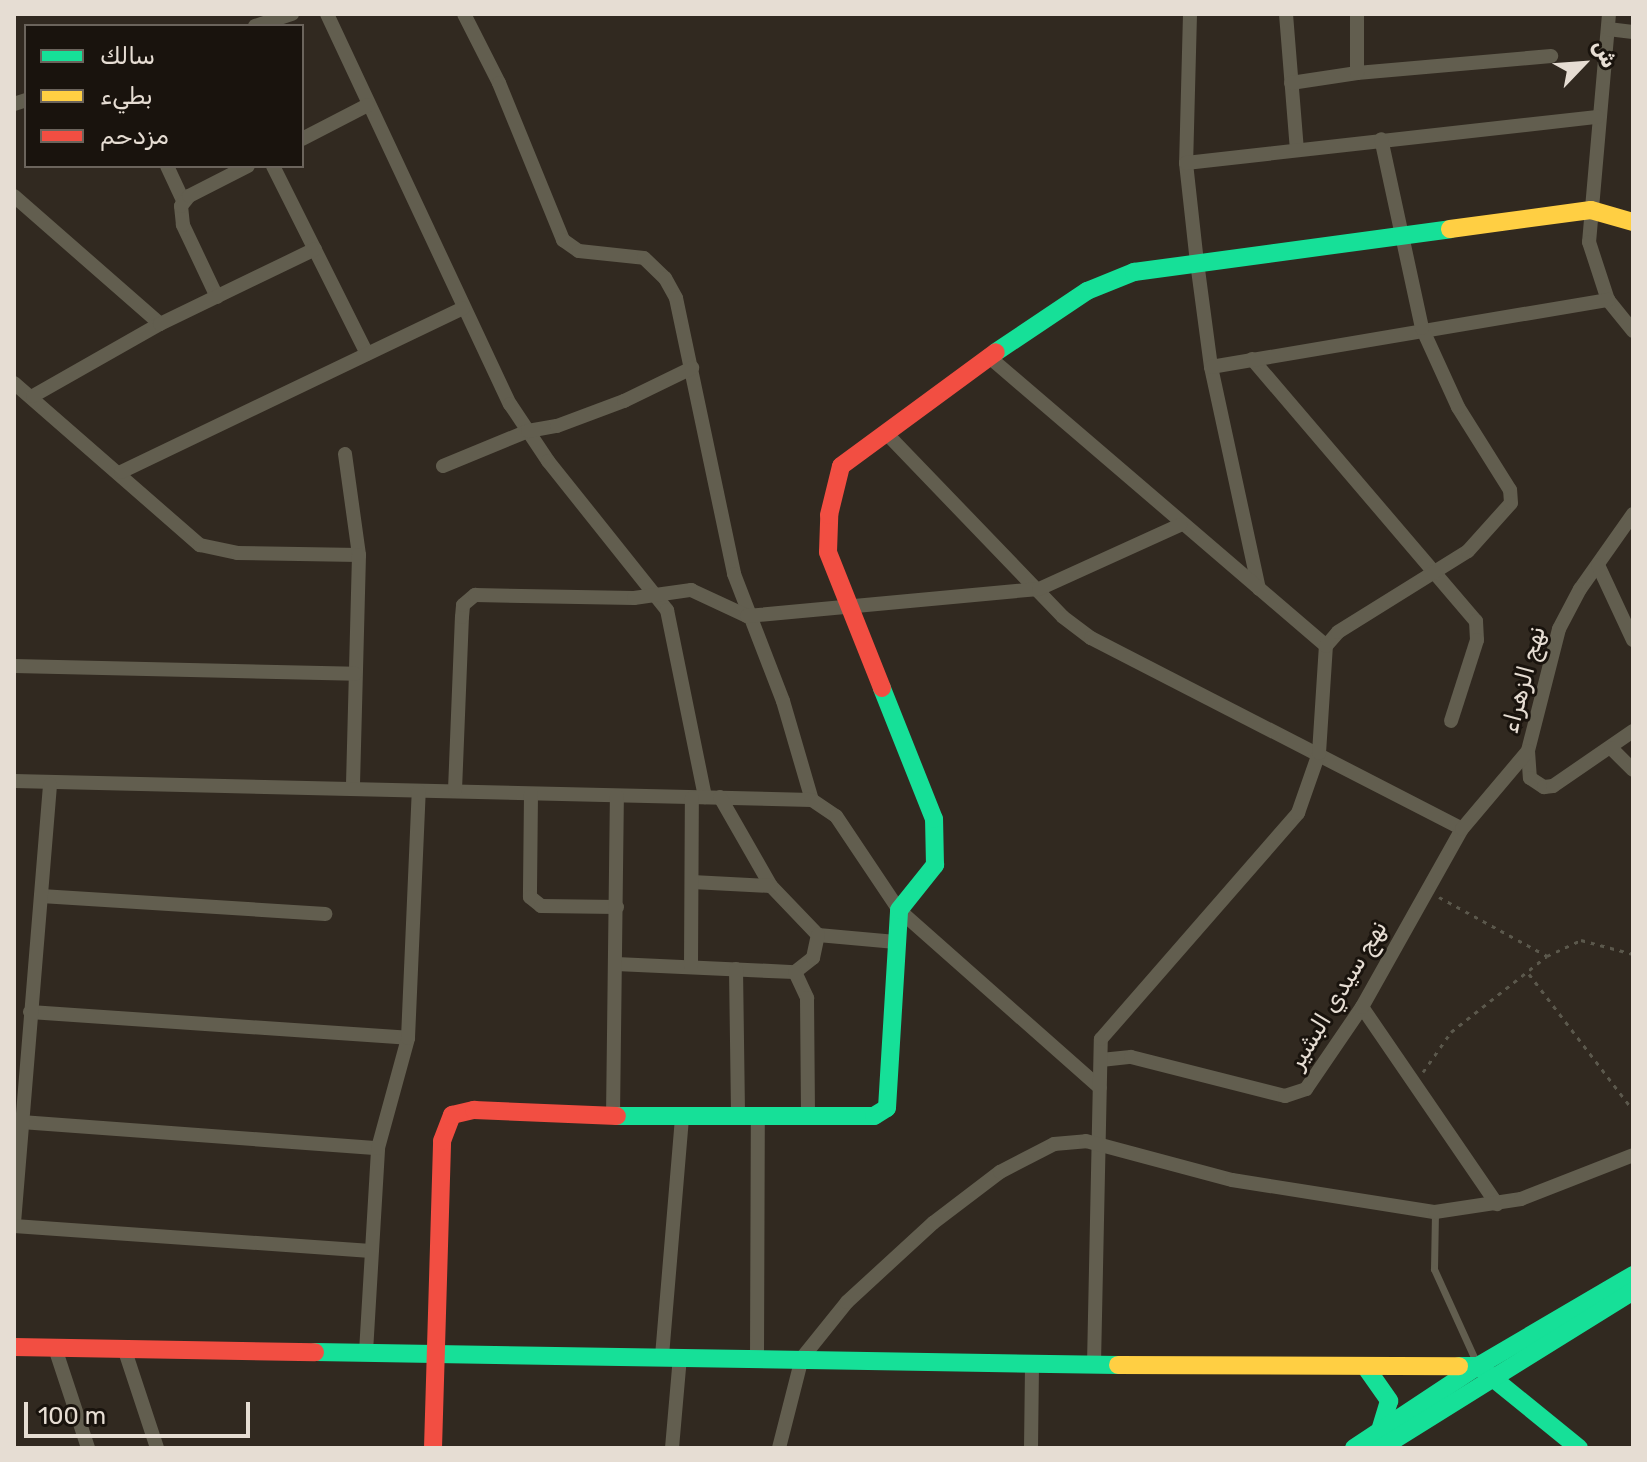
<!DOCTYPE html>
<html>
<head>
<meta charset="utf-8">
<style>
  body { margin:0 }
  #map { position:relative; width:1647px; height:1462px; overflow:hidden; background:#312920; font-family:Rubik,Vazirmatn,sans-serif }
  div>[style] { position:absolute }
  .path>* { height:3px; margin-top:-1.5px; transform-origin:0; background:repeating-linear-gradient(90deg,#5b584c 0 4px,transparent 0 10px) }
  .lane>* { height:7px; margin:-3.5px; padding:0 3.5px; transform-origin:3.5px; border-radius:3.5px; background:#625e4f }
  .street>* { height:14px; margin:-7px; padding:0 7px; transform-origin:7px; border-radius:7px; background:#625e4f }
  .fast>* { height:18px; margin:-9px; padding:0 9px; transform-origin:9px; border-radius:9px; background:#16e098 }
  .slow>* { height:18px; margin:-9px; padding:0 9px; transform-origin:9px; border-radius:9px; background:#ffcf43 }
  .jam>* { height:18px; margin:-9px; padding:0 9px; transform-origin:9px; border-radius:9px; background:#f24e42 }
  span { translate:-50% -50%; white-space:nowrap; text-align:center; line-height:1.15; -webkit-text-stroke:6px #19130d; paint-order:stroke }
  .street-label { font-size:24px; color:#e6ddd3 }
  .frame { position:absolute; inset:0; border:16px solid #e6ddd3; pointer-events:none }
  .legend { position:absolute; left:24px; top:24px; width:280px; height:144px; box-sizing:border-box; background:#19130d; border:2px solid #6b645c; margin:0; padding:10px 14px; list-style:none; font-size:24px; color:#e6ddd3 }
  .legend li { display:flex; align-items:center; gap:16px; height:40px }
  .legend b { width:40px; border:2px solid #6b645c }
  .north { position:absolute; left:1543px; top:24px; width:80px; height:80px; -webkit-text-stroke:6px #19130d; paint-order:stroke; rotate:65deg; font-size:22px; font-weight:700; line-height:32px; text-align:center; color:#e6ddd3 }
  .north::after { content:''; display:block; margin:auto; width:28px; height:36px; background:#e6ddd3; clip-path:polygon(50% 0,100% 100%,50% 72%,0 100%) }
  .scale { position:absolute; left:24px; top:1402px; width:226px; height:36px; box-sizing:border-box; border:4px solid #e6ddd3; border-top:0; padding-left:10px; font-size:24px; line-height:28px; white-space:nowrap; color:#e6ddd3; -webkit-text-stroke:6px #19130d; paint-order:stroke }
</style>
</head>
<body>
<div id="map">
  <div class="path">
    <div style="left:1439px;top:897px;width:123px;rotate:28.6deg"></div>
    <div style="left:1547px;top:956px;width:38px;rotate:-25deg"></div>
    <div style="left:1581px;top:940px;width:54px;rotate:15.1deg"></div>
    <div style="left:1529px;top:974px;width:171px;rotate:52.6deg"></div>
    <div style="left:1423px;top:1072px;width:49px;rotate:-55deg"></div>
    <div style="left:1451px;top:1032px;width:122px;rotate:-38.4deg"></div>
  </div>
  <div class="lane">
    <div style="left:1435px;top:1212px;width:57px;rotate:91deg"></div>
    <div style="left:1434px;top:1269px;width:104px;rotate:65.6deg"></div>
  </div>
  <div class="street">
    <div style="left:327px;top:14px;width:431px;rotate:64.9deg"></div>
    <div style="left:510px;top:404px;width:69px;rotate:56.3deg"></div>
    <div style="left:548px;top:461px;width:191px;rotate:51.4deg"></div>
    <div style="left:667px;top:610px;width:191px;rotate:78.5deg"></div>
    <div style="left:464px;top:14px;width:77px;rotate:63.1deg"></div>
    <div style="left:499px;top:83px;width:170px;rotate:67.8deg"></div>
    <div style="left:563px;top:240px;width:19px;rotate:35deg"></div>
    <div style="left:579px;top:251px;width:65px;rotate:6.1deg"></div>
    <div style="left:644px;top:258px;width:29px;rotate:44deg"></div>
    <div style="left:665px;top:278px;width:23px;rotate:61deg"></div>
    <div style="left:676px;top:298px;width:282px;rotate:78.1deg"></div>
    <div style="left:734px;top:574px;width:136px;rotate:68.9deg"></div>
    <div style="left:783px;top:701px;width:103px;rotate:73.7deg"></div>
    <div style="left:1190px;top:14px;width:149px;rotate:91.5deg"></div>
    <div style="left:1186px;top:163px;width:100px;rotate:83.7deg"></div>
    <div style="left:1197px;top:262px;width:106px;rotate:82.4deg"></div>
    <div style="left:1211px;top:367px;width:227px;rotate:77.8deg"></div>
    <div style="left:1286px;top:14px;width:136px;rotate:85.4deg"></div>
    <div style="left:1609px;top:14px;width:229px;rotate:95deg"></div>
    <div style="left:1589px;top:242px;width:61px;rotate:71.9deg"></div>
    <div style="left:1608px;top:300px;width:40px;rotate:51deg"></div>
    <div style="left:255px;top:26px;width:39px;rotate:-18deg"></div>
    <div style="left:1608px;top:29px;width:25px;rotate:7deg"></div>
    <div style="left:1357px;top:73px;width:195px;rotate:-5deg"></div>
    <div style="left:1291px;top:83px;width:67px;rotate:-8.6deg"></div>
    <div style="left:1357px;top:73px;width:59px;rotate:-90deg"></div>
    <div style="left:14px;top:104px;width:13px;rotate:-18deg"></div>
    <div style="left:302px;top:139px;width:74px;rotate:-27.3deg"></div>
    <div style="left:1186px;top:163px;width:414px;rotate:-6.4deg"></div>
    <div style="left:167px;top:166px;width:38px;rotate:65deg"></div>
    <div style="left:273px;top:166px;width:210px;rotate:63.4deg"></div>
    <div style="left:14px;top:196px;width:194px;rotate:41.2deg"></div>
    <div style="left:217px;top:297px;width:80px;rotate:-115.3deg"></div>
    <div style="left:183px;top:225px;width:19px;rotate:-96deg"></div>
    <div style="left:181px;top:206px;width:13px;rotate:-51deg"></div>
    <div style="left:189px;top:196px;width:66px;rotate:-27deg"></div>
    <div style="left:988px;top:356px;width:445px;rotate:40.6deg"></div>
    <div style="left:1252px;top:359px;width:345px;rotate:49.5deg"></div>
    <div style="left:1476px;top:621px;width:19px;rotate:87deg"></div>
    <div style="left:1477px;top:640px;width:85px;rotate:107.8deg"></div>
    <div style="left:1211px;top:367px;width:403px;rotate:-9.6deg"></div>
    <div style="left:14px;top:383px;width:247px;rotate:41.1deg"></div>
    <div style="left:200px;top:545px;width:38px;rotate:12deg"></div>
    <div style="left:237px;top:553px;width:122px;rotate:0.9deg"></div>
    <div style="left:33px;top:396px;width:146px;rotate:-29.6deg"></div>
    <div style="left:160px;top:324px;width:172px;rotate:-25.8deg"></div>
    <div style="left:886px;top:433px;width:255px;rotate:46.1deg"></div>
    <div style="left:1063px;top:617px;width:35px;rotate:37deg"></div>
    <div style="left:1091px;top:638px;width:417px;rotate:27.2deg"></div>
    <div style="left:345px;top:454px;width:102px;rotate:82.1deg"></div>
    <div style="left:359px;top:555px;width:232px;rotate:91.5deg"></div>
    <div style="left:443px;top:466px;width:92px;rotate:-22.4deg"></div>
    <div style="left:528px;top:431px;width:29px;rotate:-10deg"></div>
    <div style="left:557px;top:426px;width:72px;rotate:-20.5deg"></div>
    <div style="left:624px;top:401px;width:76px;rotate:-25.9deg"></div>
    <div style="left:121px;top:472px;width:379px;rotate:-25.6deg"></div>
    <div style="left:1633px;top:514px;width:92px;rotate:125.2deg"></div>
    <div style="left:1580px;top:589px;width:45px;rotate:117.7deg"></div>
    <div style="left:1559px;top:629px;width:126px;rotate:104.3deg"></div>
    <div style="left:1528px;top:751px;width:27px;rotate:86deg"></div>
    <div style="left:1530px;top:778px;width:17px;rotate:33deg"></div>
    <div style="left:1544px;top:787px;width:9px;rotate:-6deg"></div>
    <div style="left:1553px;top:786px;width:97px;rotate:-34.5deg"></div>
    <div style="left:1598px;top:565px;width:83px;rotate:65deg"></div>
    <div style="left:14px;top:666px;width:341px;rotate:1.3deg"></div>
    <div style="left:1611px;top:748px;width:31px;rotate:45deg"></div>
    <div style="left:14px;top:781px;width:798px;rotate:1.36deg"></div>
    <div style="left:812px;top:800px;width:29px;rotate:34deg"></div>
    <div style="left:836px;top:816px;width:113px;rotate:56.2deg"></div>
    <div style="left:899px;top:910px;width:268px;rotate:41.5deg"></div>
    <div style="left:455px;top:790px;width:173px;rotate:-87.7deg"></div>
    <div style="left:462px;top:617px;width:12px;rotate:-85deg"></div>
    <div style="left:463px;top:605px;width:16px;rotate:-40deg"></div>
    <div style="left:475px;top:595px;width:159px;rotate:1.1deg"></div>
    <div style="left:634px;top:598px;width:58px;rotate:-8deg"></div>
    <div style="left:691px;top:590px;width:62px;rotate:24.9deg"></div>
    <div style="left:747px;top:616px;width:293px;rotate:-5.3deg"></div>
    <div style="left:1039px;top:589px;width:155px;rotate:-24.4deg"></div>
    <div style="left:531px;top:794px;width:103px;rotate:90.6deg"></div>
    <div style="left:530px;top:897px;width:14px;rotate:39deg"></div>
    <div style="left:541px;top:906px;width:76px;rotate:0.8deg"></div>
    <div style="left:720px;top:797px;width:103px;rotate:60.2deg"></div>
    <div style="left:771px;top:886px;width:68px;rotate:46.2deg"></div>
    <div style="left:818px;top:935px;width:78px;rotate:5.1deg"></div>
    <div style="left:692px;top:882px;width:79px;rotate:2.9deg"></div>
    <div style="left:41px;top:896px;width:285px;rotate:3.6deg"></div>
    <div style="left:616px;top:964px;width:179px;rotate:2.6deg"></div>
    <div style="left:795px;top:972px;width:23px;rotate:-38deg"></div>
    <div style="left:813px;top:958px;width:24px;rotate:-78deg"></div>
    <div style="left:691px;top:966px;width:168px;rotate:-89.7deg"></div>
    <div style="left:736px;top:969px;width:146px;rotate:89.2deg"></div>
    <div style="left:795px;top:972px;width:29px;rotate:65deg"></div>
    <div style="left:807px;top:998px;width:116px;rotate:89.5deg"></div>
    <div style="left:1362px;top:1007px;width:239px;rotate:55.6deg"></div>
    <div style="left:30px;top:1012px;width:379px;rotate:3.9deg"></div>
    <div style="left:1101px;top:1060px;width:30px;rotate:-6deg"></div>
    <div style="left:1131px;top:1057px;width:159px;rotate:14.2deg"></div>
    <div style="left:1285px;top:1096px;width:22px;rotate:-18deg"></div>
    <div style="left:1306px;top:1089px;width:99px;rotate:-55.7deg"></div>
    <div style="left:1362px;top:1007px;width:204px;rotate:-60.7deg"></div>
    <div style="left:1462px;top:829px;width:102px;rotate:-49.8deg"></div>
    <div style="left:613px;top:1116px;width:320px;rotate:-89.3deg"></div>
    <div style="left:21px;top:1122px;width:358px;rotate:4.2deg"></div>
    <div style="left:14px;top:1223px;width:440px;rotate:-85.3deg"></div>
    <div style="left:14px;top:1226px;width:358px;rotate:4deg"></div>
    <div style="left:55px;top:1348px;width:105px;rotate:71.7deg"></div>
    <div style="left:124px;top:1348px;width:105px;rotate:71.7deg"></div>
    <div style="left:366px;top:1352px;width:204px;rotate:-86.6deg"></div>
    <div style="left:378px;top:1148px;width:114px;rotate:-74.7deg"></div>
    <div style="left:408px;top:1038px;width:247px;rotate:-87.5deg"></div>
    <div style="left:662px;top:1356px;width:241px;rotate:-85.2deg"></div>
    <div style="left:757px;top:1356px;width:241px;rotate:-89.8deg"></div>
    <div style="left:1094px;top:1364px;width:325px;rotate:-88.8deg"></div>
    <div style="left:1101px;top:1039px;width:300px;rotate:-48.9deg"></div>
    <div style="left:1298px;top:813px;width:64px;rotate:-70.7deg"></div>
    <div style="left:1319px;top:753px;width:107px;rotate:-86.3deg"></div>
    <div style="left:1326px;top:646px;width:18px;rotate:-49deg"></div>
    <div style="left:1338px;top:632px;width:153px;rotate:-31.9deg"></div>
    <div style="left:1468px;top:551px;width:64px;rotate:-48.1deg"></div>
    <div style="left:1511px;top:503px;width:13px;rotate:-94deg"></div>
    <div style="left:1510px;top:490px;width:98px;rotate:-122.1deg"></div>
    <div style="left:1458px;top:407px;width:87px;rotate:-114.5deg"></div>
    <div style="left:1422px;top:328px;width:193px;rotate:-102.2deg"></div>
    <div style="left:672px;top:1448px;width:91px;rotate:-85deg"></div>
    <div style="left:779px;top:1448px;width:93px;rotate:-75.7deg"></div>
    <div style="left:802px;top:1358px;width:72px;rotate:-51.2deg"></div>
    <div style="left:847px;top:1302px;width:117px;rotate:-42.6deg"></div>
    <div style="left:933px;top:1223px;width:84px;rotate:-37.3deg"></div>
    <div style="left:1000px;top:1172px;width:61px;rotate:-27.4deg"></div>
    <div style="left:1054px;top:1144px;width:32px;rotate:-5deg"></div>
    <div style="left:1086px;top:1141px;width:151px;rotate:15deg"></div>
    <div style="left:1232px;top:1180px;width:206px;rotate:9deg"></div>
    <div style="left:1435px;top:1212px;width:87px;rotate:-8.6deg"></div>
    <div style="left:1521px;top:1199px;width:120px;rotate:-21.4deg"></div>
    <div style="left:1031px;top:1448px;width:83px;rotate:-89.3deg"></div>
  </div>
  <div class="fast">
    <div style="left:996px;top:352px;width:110px;rotate:-33.8deg"></div>
    <div style="left:1087px;top:291px;width:51px;rotate:-22deg"></div>
    <div style="left:1134px;top:272px;width:319px;rotate:-7.7deg"></div>
    <div style="left:617px;top:1116px;width:257px"></div>
    <div style="left:874px;top:1116px;width:15px;rotate:-32deg"></div>
    <div style="left:887px;top:1108px;width:198px;rotate:-86.5deg"></div>
    <div style="left:899px;top:910px;width:58px;rotate:-51.3deg"></div>
    <div style="left:935px;top:865px;width:46px;rotate:-91.2deg"></div>
    <div style="left:934px;top:819px;width:141px;rotate:-111.7deg"></div>
    <div style="left:315px;top:1352px;width:803px;rotate:0.93deg"></div>
    <div style="left:1459px;top:1366px;width:19px"></div>
    <div style="left:1478px;top:1366px;width:130px;rotate:39.1deg"></div>
    <div style="left:1367px;top:1369px;width:39px;rotate:55deg"></div>
    <div style="left:1389px;top:1401px;width:28px;rotate:107deg"></div>
    <div style="left:1354px;top:1448px;width:149px;rotate:-33.5deg"></div>
    <div style="left:1478px;top:1366px;width:180px;rotate:-30.4deg"></div>
    <div style="left:1381px;top:1448px;width:297px;rotate:-31.9deg"></div>
  </div>
  <div class="slow">
    <div style="left:1450px;top:229px;width:142px;rotate:-7.7deg"></div>
    <div style="left:1591px;top:210px;width:44px;rotate:15.9deg"></div>
    <div style="left:1118px;top:1365px;width:341px;rotate:0.2deg"></div>
  </div>
  <div class="jam">
    <div style="left:882px;top:688px;width:146px;rotate:-111.7deg"></div>
    <div style="left:828px;top:552px;width:37px;rotate:-88deg"></div>
    <div style="left:829px;top:515px;width:50px;rotate:-76.2deg"></div>
    <div style="left:841px;top:466px;width:192px;rotate:-36.3deg"></div>
    <div style="left:14px;top:1347px;width:301px;rotate:1deg"></div>
    <div style="left:433px;top:1448px;width:307px;rotate:-88.3deg"></div>
    <div style="left:442px;top:1141px;width:28px;rotate:-69deg"></div>
    <div style="left:452px;top:1115px;width:23px;rotate:-13deg"></div>
    <div style="left:474px;top:1110px;width:143px;rotate:2.4deg"></div>
  </div>
  <div class="street-label">
    <span style="left:1524px;top:680px;rotate:-75deg">نهج الزهراء</span>
    <span style="left:1338px;top:995px;rotate:-59deg">نهج سيدي البشير</span>
  </div>
  <div class="frame"></div>
  <ul class="legend">
  <li><b style="height:10px;background:#16e098"></b>سالك</li>
  <li><b style="height:10px;background:#ffcf43"></b>بطيء</li>
  <li><b style="height:10px;background:#f24e42"></b>مزدحم</li>
  </ul>
  <div class="north">ش</div>
  <div class="scale">100 m</div>
</div>
</body>
</html>
